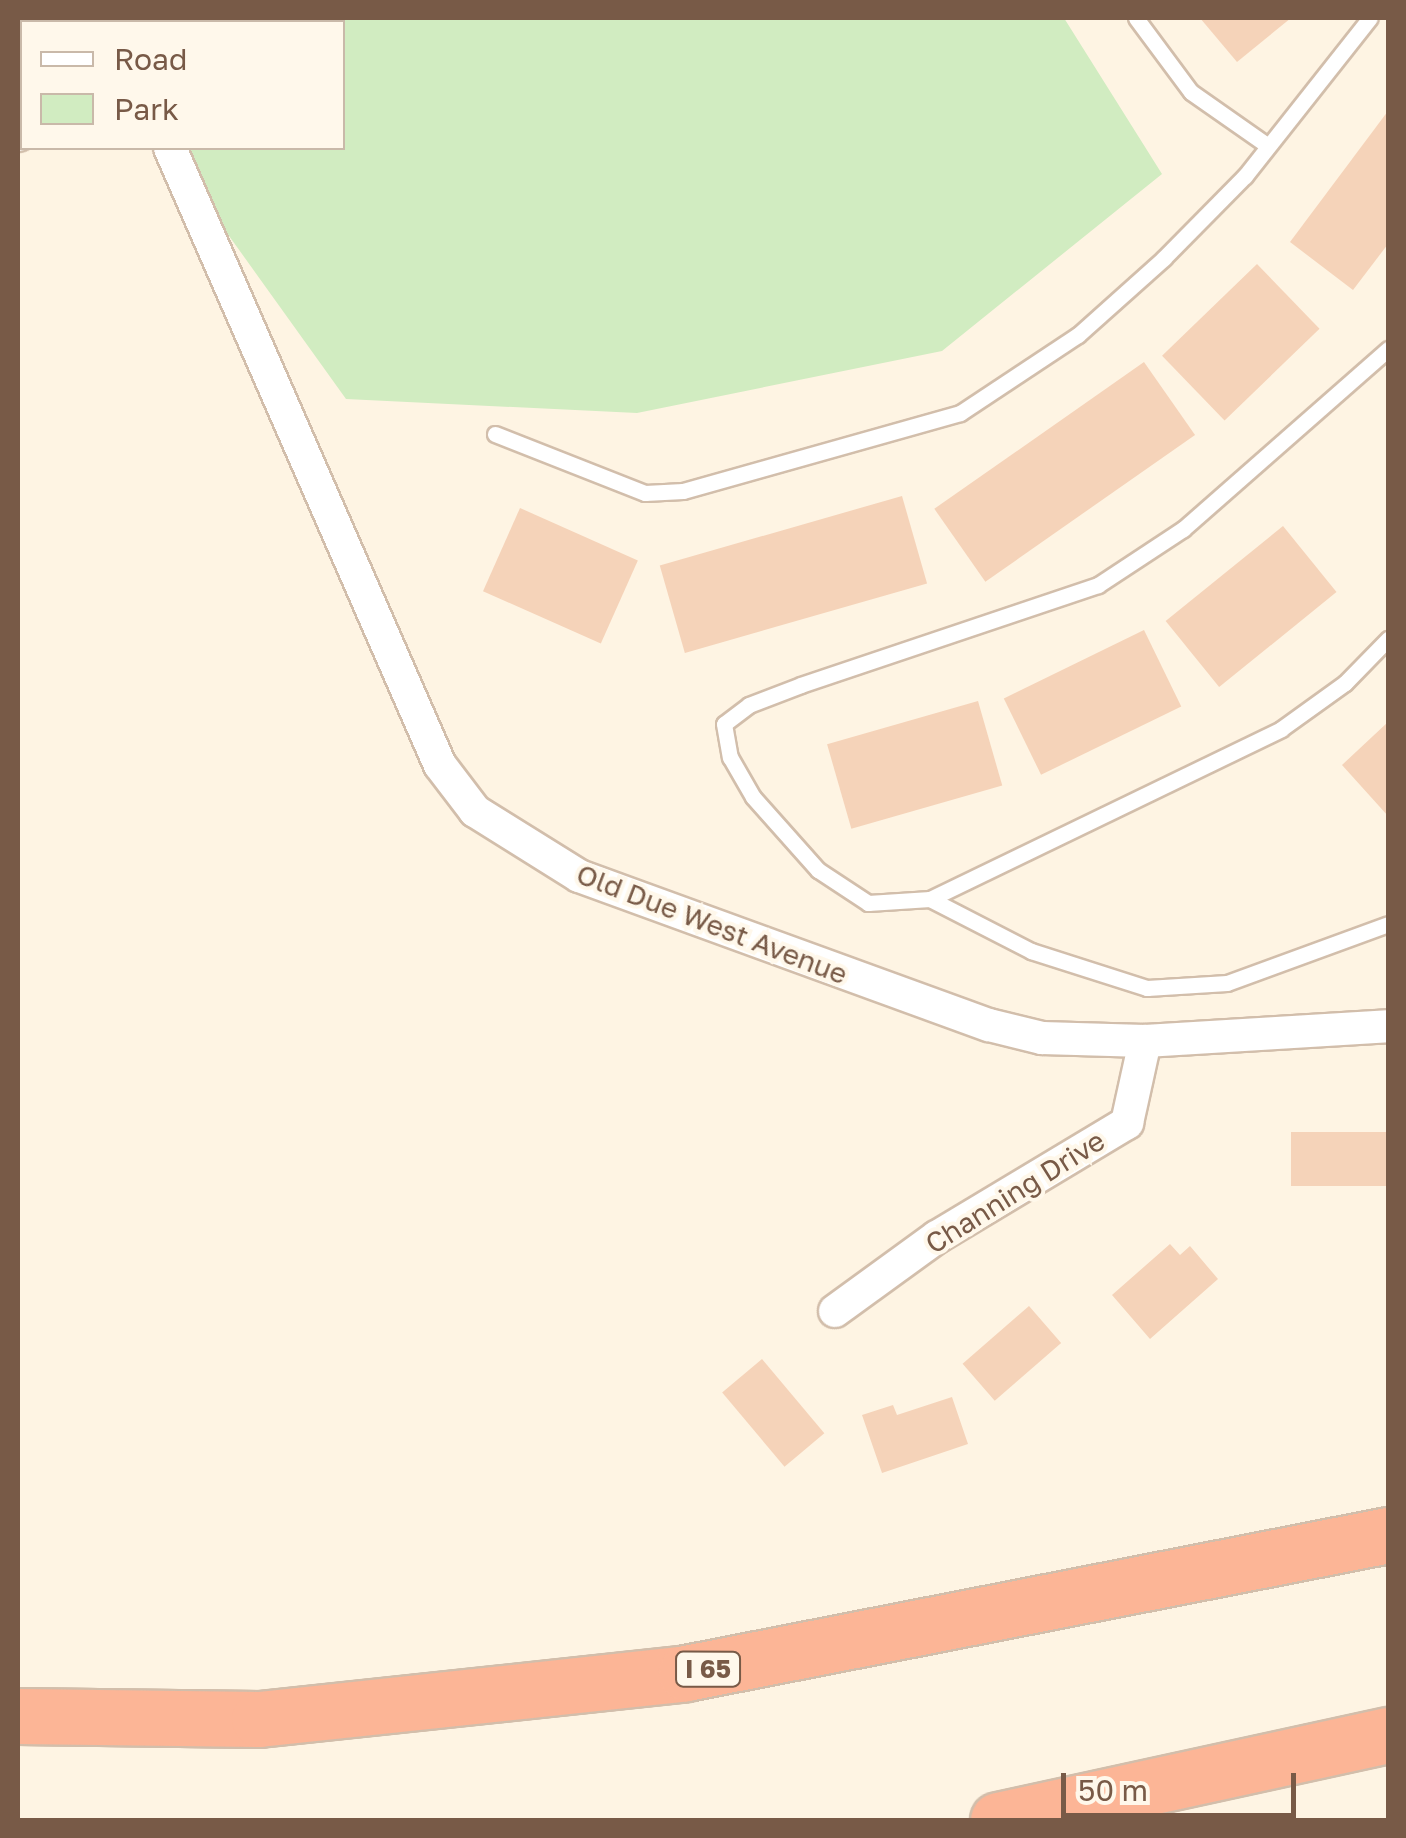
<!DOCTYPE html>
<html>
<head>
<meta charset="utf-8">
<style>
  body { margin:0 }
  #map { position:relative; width:1406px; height:1838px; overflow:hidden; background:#fef4e3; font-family:"Golos Text",sans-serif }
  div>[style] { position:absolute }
  .green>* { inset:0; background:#d1ecc1 }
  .building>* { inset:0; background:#f5d3b9; transform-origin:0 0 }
  .roads { filter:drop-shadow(2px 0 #d2beab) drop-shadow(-2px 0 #d2beab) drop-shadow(0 2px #d2beab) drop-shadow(0 -2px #d2beab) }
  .service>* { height:15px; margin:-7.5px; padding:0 7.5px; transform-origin:7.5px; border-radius:7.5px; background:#fff }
  .minor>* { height:32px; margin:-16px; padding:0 16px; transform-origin:16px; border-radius:16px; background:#fff }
  .motorway>* { height:55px; margin:-27.5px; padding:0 27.5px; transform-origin:27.5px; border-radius:27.5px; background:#fcb596 }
  span { translate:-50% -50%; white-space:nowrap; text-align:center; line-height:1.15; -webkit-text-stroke:8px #fff8eb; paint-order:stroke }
  .shield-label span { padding:2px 8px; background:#fff8eb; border:2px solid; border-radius:8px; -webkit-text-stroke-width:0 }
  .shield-label { font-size:25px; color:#785a47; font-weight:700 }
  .street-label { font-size:28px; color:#785a47 }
  .frame { position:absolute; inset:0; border:20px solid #785a47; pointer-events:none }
  .legend { position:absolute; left:20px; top:20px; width:325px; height:130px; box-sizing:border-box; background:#fff8eb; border:2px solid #c9b9a9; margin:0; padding:12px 18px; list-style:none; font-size:30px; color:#785a47 }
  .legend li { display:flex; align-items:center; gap:20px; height:50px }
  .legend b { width:50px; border:2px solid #c9b9a9 }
  .scale { position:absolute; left:1061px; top:1773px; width:235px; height:45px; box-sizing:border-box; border:5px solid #785a47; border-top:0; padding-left:12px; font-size:30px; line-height:35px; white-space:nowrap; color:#785a47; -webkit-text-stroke:8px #fff8eb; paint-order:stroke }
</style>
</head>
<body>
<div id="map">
  <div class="green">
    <div style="clip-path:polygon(18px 18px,1064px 18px,1162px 174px,942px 351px,637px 413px,346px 399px,166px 148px,342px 148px,342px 22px,22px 22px,18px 70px)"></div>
  </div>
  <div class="building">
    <div style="clip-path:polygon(1200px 18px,1291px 18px,1237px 62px)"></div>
    <div style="clip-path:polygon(1388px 111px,1388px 244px,1353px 290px,1290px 242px)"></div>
    <div style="left:1257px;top:264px;width:90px;height:132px;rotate:46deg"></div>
    <div style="left:1144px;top:362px;width:89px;height:256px;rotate:55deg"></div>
    <div style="left:902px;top:496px;width:91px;height:252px;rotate:74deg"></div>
    <div style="left:520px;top:508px;width:129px;height:91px;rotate:24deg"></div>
    <div style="left:1283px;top:526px;width:85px;height:151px;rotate:51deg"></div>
    <div style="left:1144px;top:630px;width:85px;height:156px;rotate:64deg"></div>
    <div style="left:978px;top:701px;width:88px;height:157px;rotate:74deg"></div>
    <div style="clip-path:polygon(1388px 722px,1388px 816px,1342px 765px)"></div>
    <div style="left:1388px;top:1132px;width:54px;height:97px;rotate:90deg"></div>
    <div style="clip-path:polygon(1170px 1244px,1180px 1255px,1190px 1246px,1218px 1279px,1150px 1339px,1112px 1295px)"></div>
    <div style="left:1029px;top:1306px;width:49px;height:88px;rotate:49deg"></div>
    <div style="left:762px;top:1359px;width:97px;height:52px;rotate:50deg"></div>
    <div style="clip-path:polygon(952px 1397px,968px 1444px,882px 1473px,862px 1415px,893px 1405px,897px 1415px)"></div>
  </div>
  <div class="roads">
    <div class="service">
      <div style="left:1136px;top:18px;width:92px;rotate:53.4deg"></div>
      <div style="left:1191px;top:92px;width:94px;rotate:35deg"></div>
      <div style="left:1388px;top:349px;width:273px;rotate:138.7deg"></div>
      <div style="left:1183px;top:529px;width:102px;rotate:146.6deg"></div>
      <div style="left:1098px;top:585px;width:313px;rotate:161.4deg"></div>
      <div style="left:801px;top:685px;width:56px;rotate:159deg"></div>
      <div style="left:749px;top:705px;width:31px;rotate:143deg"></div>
      <div style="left:724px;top:724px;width:34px;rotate:80deg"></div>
      <div style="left:730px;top:757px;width:46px;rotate:60.1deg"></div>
      <div style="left:753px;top:797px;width:98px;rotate:48.3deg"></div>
      <div style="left:818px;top:870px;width:60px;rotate:33.4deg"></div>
      <div style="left:868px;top:903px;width:62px;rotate:-3.7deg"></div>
      <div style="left:930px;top:899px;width:390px;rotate:-25.8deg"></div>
      <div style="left:1281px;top:729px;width:79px;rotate:-35.7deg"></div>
      <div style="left:1345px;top:683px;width:62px;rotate:-45.7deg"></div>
      <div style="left:495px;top:434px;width:161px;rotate:21.5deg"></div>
      <div style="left:645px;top:493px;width:38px;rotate:-3deg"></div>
      <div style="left:683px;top:491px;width:288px;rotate:-15.7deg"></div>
      <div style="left:960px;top:413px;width:141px;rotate:-33.5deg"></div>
      <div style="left:1078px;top:335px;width:115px;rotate:-41.8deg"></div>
      <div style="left:1164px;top:258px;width:115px;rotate:-45.4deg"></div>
      <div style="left:1245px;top:176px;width:201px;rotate:-51.7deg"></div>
      <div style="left:930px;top:899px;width:114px;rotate:27.2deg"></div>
      <div style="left:1031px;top:951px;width:122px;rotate:17.7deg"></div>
      <div style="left:1147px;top:988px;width:80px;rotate:-3.6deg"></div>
      <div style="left:1227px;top:983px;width:171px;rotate:-20.1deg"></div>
    </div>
    <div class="minor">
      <div style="left:18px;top:135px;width:6px;rotate:-45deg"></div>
      <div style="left:170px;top:148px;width:673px;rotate:66.37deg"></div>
      <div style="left:440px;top:765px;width:58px;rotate:52.7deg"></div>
      <div style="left:475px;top:811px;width:123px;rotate:32deg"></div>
      <div style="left:579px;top:876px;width:436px;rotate:20deg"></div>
      <div style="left:989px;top:1025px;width:55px;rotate:13.8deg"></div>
      <div style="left:1042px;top:1038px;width:103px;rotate:1.7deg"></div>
      <div style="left:1145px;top:1041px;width:243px;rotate:-3.5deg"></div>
      <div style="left:835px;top:1311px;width:126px;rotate:-36deg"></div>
      <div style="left:937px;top:1237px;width:222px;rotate:-31deg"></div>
      <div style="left:1127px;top:1123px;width:84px;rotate:-77.6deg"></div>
    </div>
    <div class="motorway">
      <div style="left:18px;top:1716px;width:241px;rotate:0.7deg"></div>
      <div style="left:259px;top:1719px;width:429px;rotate:-6.1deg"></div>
      <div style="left:686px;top:1673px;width:715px;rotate:-11.12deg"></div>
      <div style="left:998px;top:1820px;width:399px;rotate:-12.3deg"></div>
    </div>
  </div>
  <div class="shield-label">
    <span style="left:708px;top:1669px">I 65</span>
  </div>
  <div class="street-label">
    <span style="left:712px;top:924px;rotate:21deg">Old Due West Avenue</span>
    <span style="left:1015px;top:1192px;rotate:-32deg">Channing Drive</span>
  </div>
  <div class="frame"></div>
  <ul class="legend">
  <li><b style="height:12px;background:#fff"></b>Road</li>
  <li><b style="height:28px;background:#d1ecc1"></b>Park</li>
  </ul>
  <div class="scale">50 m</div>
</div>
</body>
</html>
